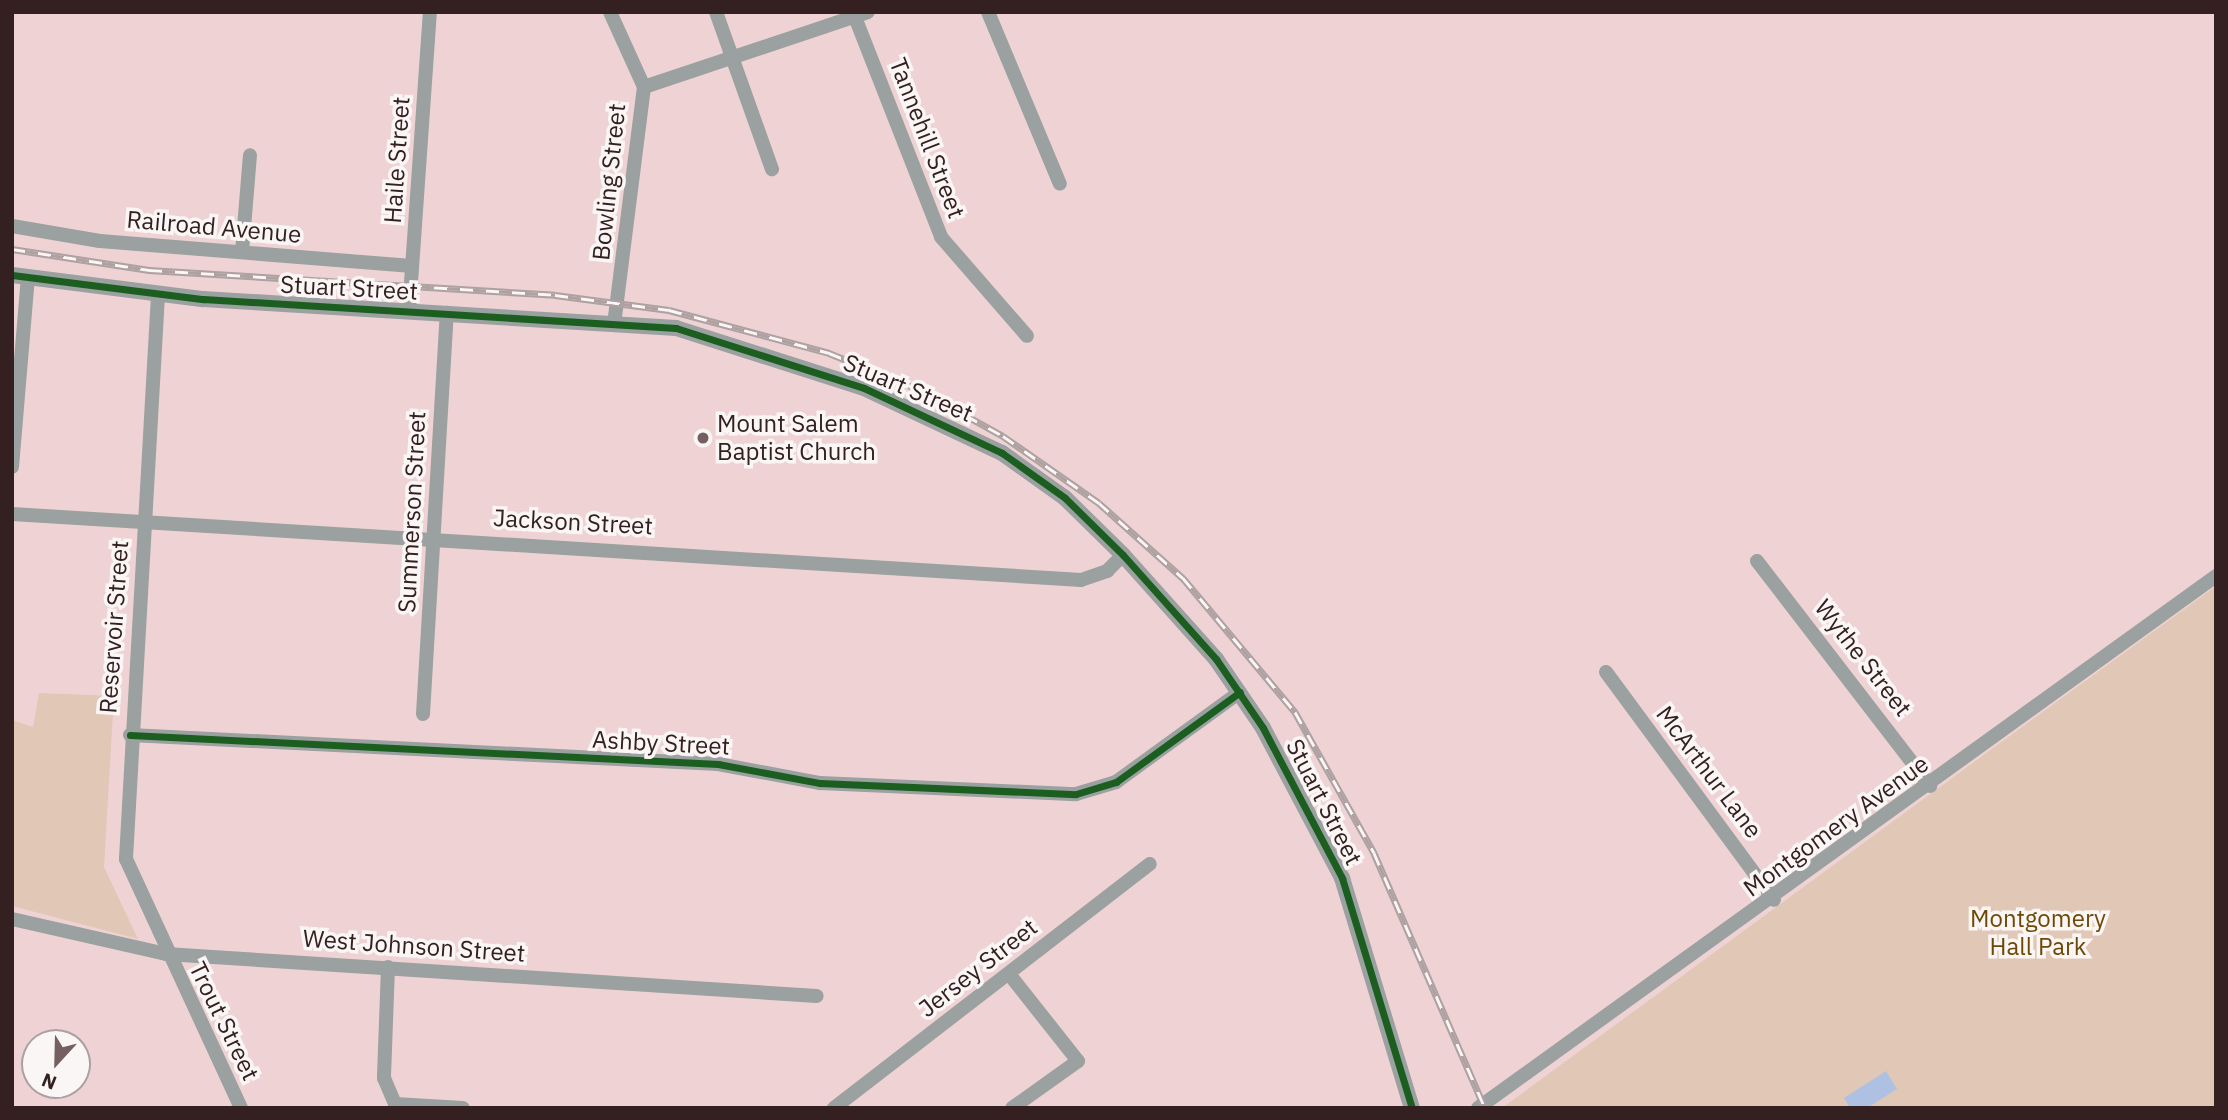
<!DOCTYPE html>
<html>
<head>
<meta charset="utf-8">
<style>
  body { margin:0 }
  #map { position:relative; width:2228px; height:1120px; overflow:hidden; background:#efd3d4; font-family:"IBM Plex Sans",sans-serif }
  div>[style] { position:absolute }
  .green>* { inset:0; background:#e1c7b6 }
  .water>* { inset:0; background:#afc1e3 }
  .minor>* { height:14px; margin:-7px; padding:0 7px; transform-origin:7px; border-radius:7px; background:#9ba0a0 }
  .tertiary>* { height:16px; margin:-8px; padding:0 8px; transform-origin:8px; border-radius:8px; background:#9ba0a0 }
  .rail>* { height:7px; margin-top:-3.5px; transform-origin:0; background:repeating-linear-gradient(90deg,#fbf6f6 0 13px,#ada1a1 0 26px); box-sizing:border-box; border-block:2px solid #ada1a1 }
  .cycleway>* { height:7px; margin:-3.5px; padding:0 3.5px; transform-origin:3.5px; border-radius:3.5px; background:#1b5e20 }
  .dots>* { width:19px; height:19px; translate:-50% -50%; box-sizing:border-box; border:4px solid #fbf6f6; border-radius:50% }
  span { translate:-50% -50%; white-space:nowrap; text-align:center; line-height:1.15; -webkit-text-stroke:7px #fbf6f6; paint-order:stroke }
  .street-label { font-size:24px; color:#342021 }
  .poi-label { font-size:24px; color:#342021 }
  .left { translate:0 -50%; text-align:left }
  .park-label { font-size:24px; color:#6e4906 }
  .frame { position:absolute; inset:0; border:14px solid #342021; pointer-events:none }
  .north { position:absolute; left:21px; top:1029px; width:70px; height:70px; box-sizing:border-box; background:#fbf6f6; border:2px solid #aba0a1; border-radius:50%; rotate:202deg; font-size:19px; font-weight:700; line-height:28px; text-align:center; color:#342021 }
  .north::after { content:''; display:block; margin:auto; width:24px; height:32px; background:#755f60; clip-path:polygon(50% 0,100% 100%,50% 72%,0 100%) }
</style>
</head>
<body>
<div id="map">
  <div class="green">
    <div style="clip-path:polygon(2216px 586px,2216px 1108px,1502px 1108px,1989px 751px)"></div>
    <div style="clip-path:polygon(39px 693px,114px 696px,104px 867px,138px 939px,12px 906px,12px 720px,33px 727px)"></div>
  </div>
  <div class="water">
    <div style="clip-path:polygon(1886px 1071px,1897px 1089px,1867px 1108px,1850px 1108px,1844px 1098px)"></div>
  </div>
  <div class="minor">
    <div style="left:610px;top:12px;width:82px;rotate:65.6deg"></div>
    <div style="left:644px;top:87px;width:238px;rotate:97.2deg"></div>
    <div style="left:716px;top:12px;width:167px;rotate:70.4deg"></div>
    <div style="left:853px;top:12px;width:242px;rotate:68.6deg"></div>
    <div style="left:941px;top:237px;width:131px;rotate:49deg"></div>
    <div style="left:988px;top:12px;width:186px;rotate:67.3deg"></div>
    <div style="left:644px;top:87px;width:236px;rotate:-18.5deg"></div>
    <div style="left:12px;top:226px;width:89px;rotate:9.7deg"></div>
    <div style="left:100px;top:241px;width:313px;rotate:4.6deg"></div>
    <div style="left:242px;top:252px;width:97px;rotate:-85.3deg"></div>
    <div style="left:158px;top:295px;width:565px;rotate:93.25deg"></div>
    <div style="left:126px;top:859px;width:274px;rotate:65.2deg"></div>
    <div style="left:409px;top:311px;width:300px;rotate:-86deg"></div>
    <div style="left:12px;top:467px;width:190px;rotate:-85.2deg"></div>
    <div style="left:12px;top:514px;width:1071px;rotate:3.53deg"></div>
    <div style="left:1081px;top:580px;width:28px;rotate:-19deg"></div>
    <div style="left:1107px;top:571px;width:23px;rotate:-45deg"></div>
    <div style="left:1757px;top:561px;width:284px;rotate:52.4deg"></div>
    <div style="left:1606px;top:672px;width:283px;rotate:53.6deg"></div>
    <div style="left:423px;top:714px;width:402px;rotate:-86.6deg"></div>
    <div style="left:130px;top:735px;width:589px;rotate:2.82deg"></div>
    <div style="left:718px;top:764px;width:104px;rotate:10.6deg"></div>
    <div style="left:820px;top:783px;width:256px;rotate:2.5deg"></div>
    <div style="left:1076px;top:794px;width:42px;rotate:-16.7deg"></div>
    <div style="left:1116px;top:782px;width:153px;rotate:-36deg"></div>
    <div style="left:12px;top:919px;width:158px;rotate:12.8deg"></div>
    <div style="left:166px;top:954px;width:652px;rotate:3.69deg"></div>
    <div style="left:388px;top:967px;width:111px;rotate:92.1deg"></div>
    <div style="left:384px;top:1078px;width:33px;rotate:67deg"></div>
    <div style="left:1009px;top:974px;width:111px;rotate:51.6deg"></div>
    <div style="left:1078px;top:1061px;width:81px;rotate:144.5deg"></div>
    <div style="left:395px;top:1104px;width:68px;rotate:3.4deg"></div>
    <div style="left:834px;top:1108px;width:399px;rotate:-37.7deg"></div>
    <div style="left:1478px;top:1108px;width:910px;rotate:-35.79deg"></div>
  </div>
  <div class="tertiary">
    <div style="left:12px;top:275px;width:193px;rotate:7.2deg"></div>
    <div style="left:203px;top:299px;width:474px;rotate:3.5deg"></div>
    <div style="left:676px;top:328px;width:197px;rotate:17.7deg"></div>
    <div style="left:864px;top:388px;width:153px;rotate:25.2deg"></div>
    <div style="left:1002px;top:453px;width:77px;rotate:35.5deg"></div>
    <div style="left:1065px;top:498px;width:81px;rotate:44.5deg"></div>
    <div style="left:1123px;top:555px;width:140px;rotate:48.2deg"></div>
    <div style="left:1216px;top:659px;width:83px;rotate:55.7deg"></div>
    <div style="left:1263px;top:728px;width:170px;rotate:62.2deg"></div>
    <div style="left:1342px;top:878px;width:240px;rotate:73.1deg"></div>
  </div>
  <div class="rail">
    <div style="left:12px;top:249px;width:139px;rotate:8.7deg"></div>
    <div style="left:149px;top:270px;width:407px;rotate:3.5deg"></div>
    <div style="left:555px;top:295px;width:115px;rotate:7.5deg"></div>
    <div style="left:669px;top:310px;width:166px;rotate:15deg"></div>
    <div style="left:829px;top:353px;width:98px;rotate:22.1deg"></div>
    <div style="left:920px;top:390px;width:95px;rotate:29deg"></div>
    <div style="left:1003px;top:436px;width:117px;rotate:34.9deg"></div>
    <div style="left:1099px;top:503px;width:113px;rotate:41.8deg"></div>
    <div style="left:1183px;top:578px;width:175px;rotate:50.1deg"></div>
    <div style="left:1295px;top:712px;width:162px;rotate:60.7deg"></div>
    <div style="left:1374px;top:853px;width:278px;rotate:66.5deg"></div>
  </div>
  <div class="cycleway">
    <div style="left:12px;top:275px;width:193px;rotate:7.2deg"></div>
    <div style="left:203px;top:299px;width:474px;rotate:3.5deg"></div>
    <div style="left:676px;top:328px;width:197px;rotate:17.7deg"></div>
    <div style="left:864px;top:388px;width:153px;rotate:25.2deg"></div>
    <div style="left:1002px;top:453px;width:77px;rotate:35.5deg"></div>
    <div style="left:1065px;top:498px;width:81px;rotate:44.5deg"></div>
    <div style="left:1123px;top:555px;width:140px;rotate:48.2deg"></div>
    <div style="left:1216px;top:659px;width:83px;rotate:55.7deg"></div>
    <div style="left:1263px;top:728px;width:170px;rotate:62.2deg"></div>
    <div style="left:1342px;top:878px;width:240px;rotate:73.1deg"></div>
    <div style="left:130px;top:735px;width:589px;rotate:2.82deg"></div>
    <div style="left:718px;top:764px;width:104px;rotate:10.6deg"></div>
    <div style="left:820px;top:783px;width:256px;rotate:2.5deg"></div>
    <div style="left:1076px;top:794px;width:42px;rotate:-16.7deg"></div>
    <div style="left:1116px;top:782px;width:153px;rotate:-36deg"></div>
  </div>
  <div class="dots">
    <div style="left:703px;top:438px;background:#755f60"></div>
  </div>
  <div class="street-label">
    <span style="left:927px;top:138px;rotate:69deg">Tannehill Street</span>
    <span style="left:397px;top:160px;rotate:-86deg">Haile Street</span>
    <span style="left:609px;top:182px;rotate:-84deg">Bowling Street</span>
    <span style="left:214px;top:227px;rotate:5deg">Railroad Avenue</span>
    <span style="left:349px;top:288px;rotate:3deg">Stuart Street</span>
    <span style="left:908px;top:388px;rotate:23deg">Stuart Street</span>
    <span style="left:412px;top:512px;rotate:-87deg">Summerson Street</span>
    <span style="left:573px;top:522px;rotate:3deg">Jackson Street</span>
    <span style="left:114px;top:627px;rotate:-86deg">Reservoir Street</span>
    <span style="left:1863px;top:658px;rotate:52deg">Wythe Street</span>
    <span style="left:661px;top:743px;rotate:3deg">Ashby Street</span>
    <span style="left:1709px;top:772px;rotate:53deg">McArthur Lane</span>
    <span style="left:1324px;top:802px;rotate:63deg">Stuart Street</span>
    <span style="left:1836px;top:826px;rotate:-36deg">Montgomery Avenue</span>
    <span style="left:414px;top:946px;rotate:4deg">West Johnson Street</span>
    <span style="left:978px;top:968px;rotate:-38deg">Jersey Street</span>
    <span style="left:224px;top:1021px;rotate:64deg">Trout Street</span>
  </div>
  <div class="poi-label">
    <span class="left" style="left:717px;top:438px">Mount Salem<br>Baptist Church</span>
  </div>
  <div class="park-label">
    <span style="left:2038px;top:933px">Montgomery<br>Hall Park</span>
  </div>
  <div class="frame"></div>
  <div class="north">N</div>
</div>
</body>
</html>
